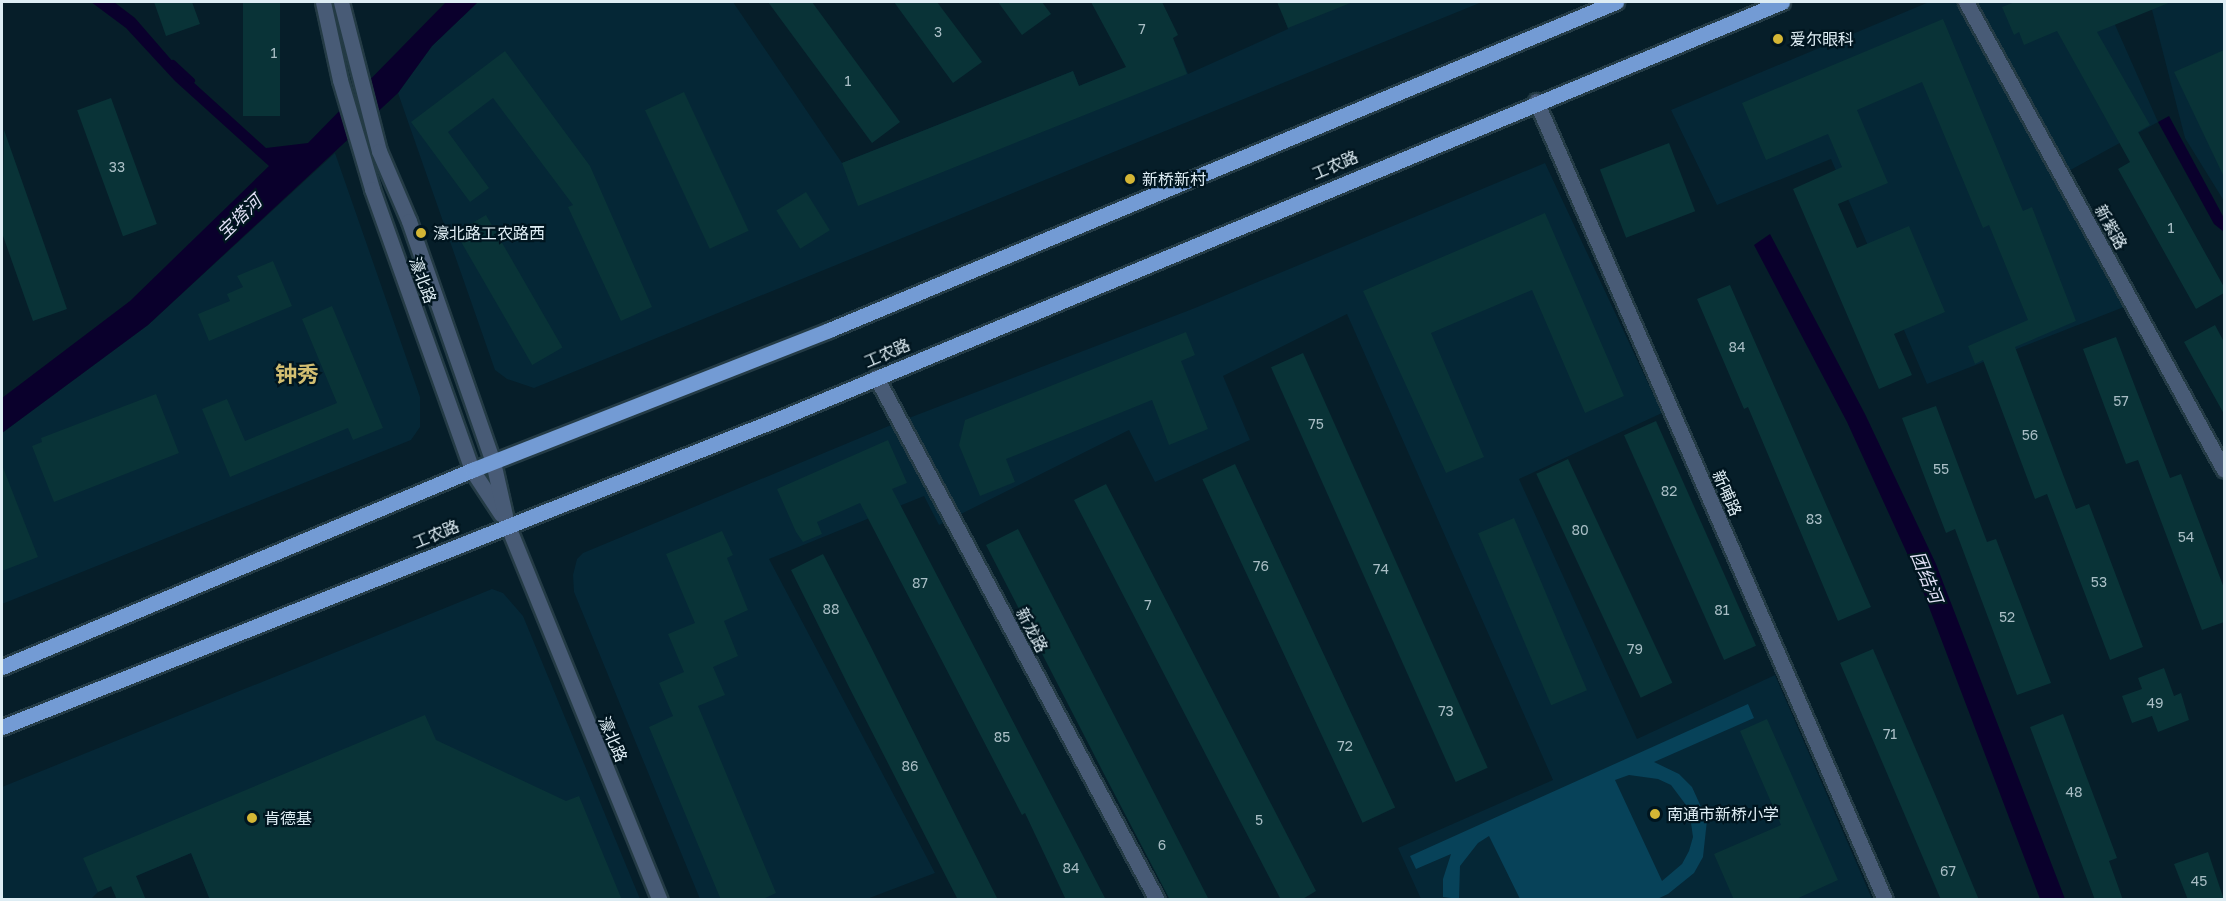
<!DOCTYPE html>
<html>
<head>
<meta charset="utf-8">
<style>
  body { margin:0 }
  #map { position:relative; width:2226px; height:901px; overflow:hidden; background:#061e29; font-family:"Golos Text","Noto Sans SC",sans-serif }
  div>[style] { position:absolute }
  .built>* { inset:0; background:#052736 }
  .green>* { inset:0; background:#074259 }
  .water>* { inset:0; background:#0a002c }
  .stream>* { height:6px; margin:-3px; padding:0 3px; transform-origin:3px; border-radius:3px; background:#0a002c }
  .building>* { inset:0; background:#093337; transform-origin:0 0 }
  .roads { filter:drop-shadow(2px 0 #243b45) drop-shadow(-2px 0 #243b45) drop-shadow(0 2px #243b45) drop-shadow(0 -2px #243b45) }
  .minor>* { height:15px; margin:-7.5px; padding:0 7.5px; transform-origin:7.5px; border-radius:7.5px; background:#485b76 }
  .major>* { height:15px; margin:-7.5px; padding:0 7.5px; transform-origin:7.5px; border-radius:7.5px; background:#739bd4 }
  .dots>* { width:16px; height:16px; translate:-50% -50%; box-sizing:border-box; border:3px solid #00151f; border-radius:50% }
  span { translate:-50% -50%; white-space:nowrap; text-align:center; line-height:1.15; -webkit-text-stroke:4.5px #00151f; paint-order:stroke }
  .number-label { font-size:14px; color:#a9bec5 }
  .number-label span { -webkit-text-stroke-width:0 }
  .poi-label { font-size:16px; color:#deedf4 }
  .left { translate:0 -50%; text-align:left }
  .street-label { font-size:16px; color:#deedf4 }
  .water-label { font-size:18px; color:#dfdff4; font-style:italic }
  .district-label { font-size:22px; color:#d2be71; font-weight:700 }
  .frame { position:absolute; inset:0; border:3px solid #deedf4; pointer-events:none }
</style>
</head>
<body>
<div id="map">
  <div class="built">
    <div style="clip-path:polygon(478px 2px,733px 2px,842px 163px,1073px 71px,1079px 86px,1177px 47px,1188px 74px,1288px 29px,1284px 18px,1316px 2px,1482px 2px,534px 388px,507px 379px,495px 370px,398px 93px,432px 46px)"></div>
    <div style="clip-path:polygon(1929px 2px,2105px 2px,2158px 122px,2054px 179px,2124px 307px,1927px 384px,1831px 159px,1717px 205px,1671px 110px)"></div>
    <div style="clip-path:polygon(2150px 2px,2224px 2px,2224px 201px,2185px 138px)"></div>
    <div style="clip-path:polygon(335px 153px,420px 397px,420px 427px,411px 440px,2px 604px,2px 433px,148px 325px)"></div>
    <div style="clip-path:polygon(1545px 163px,1662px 413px,1519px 479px,1637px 739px,1775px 675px,1872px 899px,1421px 899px,1398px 848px,1553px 780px,1347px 314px,1223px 376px,1250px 440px,1155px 482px,1129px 430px,939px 525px,924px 496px,769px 559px,935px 873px,867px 899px,700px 899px,574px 592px,573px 575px,577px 559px,583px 553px,896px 423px,1195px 308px)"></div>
    <div style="clip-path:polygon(492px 589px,503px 593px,523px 616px,640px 899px,210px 899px,191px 853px,98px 892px,91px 899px,2px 900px,2px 787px)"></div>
  </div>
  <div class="green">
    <div style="clip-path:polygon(evenodd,1748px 704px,1754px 718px,1654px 762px,1679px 774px,1692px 787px,1707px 820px,1703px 857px,1694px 873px,1668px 894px,1655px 900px,1520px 899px,1489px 836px,1478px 843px,1460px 866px,1459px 899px,1443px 897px,1443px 879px,1451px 854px,1416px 869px,1410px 856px,1748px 704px,1629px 775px,1658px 779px,1671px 785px,1689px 809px,1693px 837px,1689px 851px,1682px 864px,1662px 881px,1615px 780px,1629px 775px)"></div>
  </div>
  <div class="water">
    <div style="clip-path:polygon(91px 2px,114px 2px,135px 18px,181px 71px,266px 148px,308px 143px,446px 2px,478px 2px,432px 46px,398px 93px,148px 325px,2px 433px,2px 398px,130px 301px,269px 166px,175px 81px,126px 28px)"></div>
    <div style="clip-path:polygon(2169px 116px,2224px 218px,2224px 232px,2214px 224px,2158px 122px)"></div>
    <div style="clip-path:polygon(1770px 234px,1865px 414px,1936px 564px,2065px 899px,2040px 899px,1916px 573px,1847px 422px,1754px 245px)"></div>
  </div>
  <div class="stream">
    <div style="left:173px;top:63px;width:26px;rotate:43deg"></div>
  </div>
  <div class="building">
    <div style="clip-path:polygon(154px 2px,192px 2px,200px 24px,166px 36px)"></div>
    <div style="left:243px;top:2px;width:37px;height:114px"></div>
    <div style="clip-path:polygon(768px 2px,812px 2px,900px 122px,872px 143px)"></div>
    <div style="clip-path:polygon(894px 2px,937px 2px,982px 62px,953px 83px)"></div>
    <div style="clip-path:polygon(998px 2px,1042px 2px,1051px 14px,1022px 35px)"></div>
    <div style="clip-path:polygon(1091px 2px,1162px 2px,1178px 35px,1173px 38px,1187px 74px,858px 206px,842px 163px,1073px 71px,1079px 86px,1126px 67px)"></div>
    <div style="clip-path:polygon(1277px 2px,1353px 2px,1288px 28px)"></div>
    <div style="clip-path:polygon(2015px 2px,2171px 2px,2097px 32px,2150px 125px,2138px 132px,2224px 287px,2224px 293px,2196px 309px,2118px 169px,2130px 162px,2057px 31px,2024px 45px,2019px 32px,2014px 35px,2002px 7px)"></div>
    <div style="clip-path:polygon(1943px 19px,2023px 211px,2032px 207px,2076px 321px,2015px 347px,2076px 509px,2089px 504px,2143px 647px,2110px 660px,2047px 494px,2035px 499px,1983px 360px,1975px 364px,1968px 346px,2028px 320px,1989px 225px,1983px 228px,1922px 82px,1857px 110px,1888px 183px,1838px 204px,1857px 248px,1909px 226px,1945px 312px,1894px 334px,1912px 375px,1879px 389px,1793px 189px,1842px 167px,1828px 134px,1766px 160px,1742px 103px)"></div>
    <div style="clip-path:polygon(2224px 50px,2224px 177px,2174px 72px)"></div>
    <div style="clip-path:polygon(505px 51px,590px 166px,652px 307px,621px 321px,568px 207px,573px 205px,493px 98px,448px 132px,489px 188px,470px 202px,411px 122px)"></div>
    <div style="left:684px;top:92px;width:153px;height:43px;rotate:65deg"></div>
    <div style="left:111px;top:98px;width:134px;height:36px;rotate:70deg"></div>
    <div style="clip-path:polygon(4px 130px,67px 309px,33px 321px,2px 233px)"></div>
    <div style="left:1669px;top:143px;width:73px;height:74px;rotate:69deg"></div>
    <div style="left:806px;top:192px;width:45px;height:35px;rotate:58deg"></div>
    <div style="clip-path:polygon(1545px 213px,1624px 396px,1585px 413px,1532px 290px,1431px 333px,1484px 457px,1446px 473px,1363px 291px)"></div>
    <div style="left:486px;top:215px;width:153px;height:35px;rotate:60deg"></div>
    <div style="clip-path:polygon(273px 261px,292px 306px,209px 341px,198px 314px,230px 301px,227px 294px,243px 287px,237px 276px)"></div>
    <div style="clip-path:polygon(1730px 285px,1871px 607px,1838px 621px,1748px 407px,1744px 409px,1697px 299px)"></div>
    <div style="clip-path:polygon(332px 306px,383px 428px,353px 440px,348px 428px,230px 477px,202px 409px,227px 399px,245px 441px,337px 403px,302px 319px)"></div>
    <div style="clip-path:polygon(2215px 325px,2224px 342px,2224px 414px,2184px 342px)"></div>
    <div style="clip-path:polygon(1186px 332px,1195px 355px,1181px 361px,1208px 429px,1169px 445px,1152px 400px,1006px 459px,1015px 482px,980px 496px,959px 445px,965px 420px)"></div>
    <div style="clip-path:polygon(2116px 337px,2170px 478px,2181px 474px,2224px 588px,2224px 622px,2202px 630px,2138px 460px,2126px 464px,2083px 349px)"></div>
    <div style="left:1303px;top:353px;width:454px;height:35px;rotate:66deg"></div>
    <div style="clip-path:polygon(156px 394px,179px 453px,54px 502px,32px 446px,42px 442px,41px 438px)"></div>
    <div style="clip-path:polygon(1936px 406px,1987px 542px,1996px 539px,2051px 683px,2017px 695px,1955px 529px,1946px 533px,1902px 418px)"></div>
    <div style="left:1656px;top:421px;width:246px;height:35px;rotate:66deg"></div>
    <div style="clip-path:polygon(888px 440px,907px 483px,892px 489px,1106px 900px,1066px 900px,1025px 813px,1022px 815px,860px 503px,817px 522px,822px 534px,803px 542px,796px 532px,777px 489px)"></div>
    <div style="left:1568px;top:459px;width:247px;height:35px;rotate:65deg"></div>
    <div style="left:1235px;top:464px;width:379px;height:36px;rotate:65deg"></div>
    <div style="clip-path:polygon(2px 465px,38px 557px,2px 571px)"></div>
    <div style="clip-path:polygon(1106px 484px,1316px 891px,1301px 900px,1281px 900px,1074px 500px)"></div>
    <div style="left:1514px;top:518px;width:187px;height:39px;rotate:67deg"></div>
    <div style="clip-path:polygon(1018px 529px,1145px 775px,1209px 900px,1170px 900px,1103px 772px,986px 545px)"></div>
    <div style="clip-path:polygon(722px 531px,733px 555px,727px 558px,748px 610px,724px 621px,738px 656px,713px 667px,725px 695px,698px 706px,776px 893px,761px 900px,721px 900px,649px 727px,673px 716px,659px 683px,684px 672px,668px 634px,695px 623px,666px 554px)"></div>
    <div style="clip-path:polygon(823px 554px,871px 647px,998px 900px,958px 900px,849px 687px,791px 570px)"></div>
    <div style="clip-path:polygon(1873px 649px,1940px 806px,1979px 900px,1941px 900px,1840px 663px)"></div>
    <div style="clip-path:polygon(2164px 668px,2174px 696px,2181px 693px,2189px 720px,2158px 732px,2152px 716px,2132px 723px,2122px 696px,2142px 689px,2138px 678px)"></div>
    <div style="clip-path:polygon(2063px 714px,2117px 858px,2109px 861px,2123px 900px,2095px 900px,2030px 727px)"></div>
    <div style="clip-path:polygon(425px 715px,436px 740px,566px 801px,579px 796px,622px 900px,210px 900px,191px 853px,136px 876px,146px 900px,117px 900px,111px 886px,98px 892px,83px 858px)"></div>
    <div style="clip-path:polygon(1767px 719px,1838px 880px,1794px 900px,1734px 900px,1714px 854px,1781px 825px,1740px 731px)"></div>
    <div style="clip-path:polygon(2208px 852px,2224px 900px,2188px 900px,2174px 864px)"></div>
  </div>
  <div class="roads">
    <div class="minor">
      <div style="left:323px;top:2px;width:80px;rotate:77.7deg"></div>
      <div style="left:340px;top:80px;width:114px;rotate:73.6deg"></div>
      <div style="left:372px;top:189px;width:298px;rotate:70.4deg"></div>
      <div style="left:472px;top:470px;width:53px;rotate:56.6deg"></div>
      <div style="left:341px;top:2px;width:154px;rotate:75.7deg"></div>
      <div style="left:379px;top:151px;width:76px;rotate:66.8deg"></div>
      <div style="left:409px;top:221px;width:255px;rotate:70.8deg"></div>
      <div style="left:493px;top:462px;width:64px;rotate:77.3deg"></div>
      <div style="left:507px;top:524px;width:406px;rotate:67.9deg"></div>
      <div style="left:1966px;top:2px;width:534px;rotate:61.13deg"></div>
      <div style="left:1536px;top:101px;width:872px;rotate:66.4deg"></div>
      <div style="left:876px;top:377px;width:594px;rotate:61.75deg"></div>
    </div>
    <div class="major">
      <div style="left:2px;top:667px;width:510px;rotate:-22.74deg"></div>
      <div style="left:472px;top:470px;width:383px;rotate:-21.4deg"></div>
      <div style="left:829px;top:330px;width:853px;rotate:-22.63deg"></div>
      <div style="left:2px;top:727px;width:840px;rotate:-21.65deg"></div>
      <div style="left:783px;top:417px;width:1082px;rotate:-22.56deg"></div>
    </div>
  </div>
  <div class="dots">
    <div style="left:1778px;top:39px;background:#d4b635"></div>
    <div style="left:1130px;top:179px;background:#d4b635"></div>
    <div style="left:421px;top:233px;background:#d4b635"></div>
    <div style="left:1655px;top:814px;background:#d4b635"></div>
    <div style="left:252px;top:818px;background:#d4b635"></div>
  </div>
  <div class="number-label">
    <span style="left:1142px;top:29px">7</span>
    <span style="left:938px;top:32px">3</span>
    <span style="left:274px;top:53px">1</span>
    <span style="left:848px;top:81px">1</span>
    <span style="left:117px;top:167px">33</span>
    <span style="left:2171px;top:228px">1</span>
    <span style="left:1737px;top:347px">84</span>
    <span style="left:2121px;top:401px">57</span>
    <span style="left:1316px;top:424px">75</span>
    <span style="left:2030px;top:435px">56</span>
    <span style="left:1941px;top:469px">55</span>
    <span style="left:1669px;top:491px">82</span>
    <span style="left:1814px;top:519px">83</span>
    <span style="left:1580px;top:530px">80</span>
    <span style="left:2186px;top:537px">54</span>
    <span style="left:1261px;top:566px">76</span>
    <span style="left:1381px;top:569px">74</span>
    <span style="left:2099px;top:582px">53</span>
    <span style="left:920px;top:583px">87</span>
    <span style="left:1148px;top:605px">7</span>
    <span style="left:831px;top:609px">88</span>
    <span style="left:1722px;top:610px">81</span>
    <span style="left:2007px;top:617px">52</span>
    <span style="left:1635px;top:649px">79</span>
    <span style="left:2155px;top:703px">49</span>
    <span style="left:1446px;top:711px">73</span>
    <span style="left:1890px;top:734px">71</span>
    <span style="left:1002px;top:737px">85</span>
    <span style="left:1345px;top:746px">72</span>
    <span style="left:910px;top:766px">86</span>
    <span style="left:2074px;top:792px">48</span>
    <span style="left:1259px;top:820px">5</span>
    <span style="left:1162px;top:845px">6</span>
    <span style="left:1071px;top:868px">84</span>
    <span style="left:1948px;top:871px">67</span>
    <span style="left:2199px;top:881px">45</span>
  </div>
  <div class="poi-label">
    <span class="left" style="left:1790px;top:39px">爱尔眼科</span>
    <span class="left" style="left:1142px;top:179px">新桥新村</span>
    <span class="left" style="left:433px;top:233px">濠北路工农路西</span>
    <span class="left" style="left:1667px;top:814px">南通市新桥小学</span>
    <span class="left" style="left:264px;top:818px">肯德基</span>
  </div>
  <div class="street-label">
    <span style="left:1335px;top:165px;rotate:-23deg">工农路</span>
    <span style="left:2111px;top:227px;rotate:61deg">新紫路</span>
    <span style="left:423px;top:280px;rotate:70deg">濠北路</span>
    <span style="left:887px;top:353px;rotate:-23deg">工农路</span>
    <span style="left:1727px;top:493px;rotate:66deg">新哺路</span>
    <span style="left:436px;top:534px;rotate:-22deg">工农路</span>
    <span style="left:1032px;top:630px;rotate:62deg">新龙路</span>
    <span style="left:613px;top:739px;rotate:67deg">濠北路</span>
  </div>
  <div class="water-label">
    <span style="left:239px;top:217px;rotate:-44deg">宝塔河</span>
    <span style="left:1927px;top:577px;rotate:68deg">团结河</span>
  </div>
  <div class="district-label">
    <span style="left:297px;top:374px">钟秀</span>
  </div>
  <div class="frame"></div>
</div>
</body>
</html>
